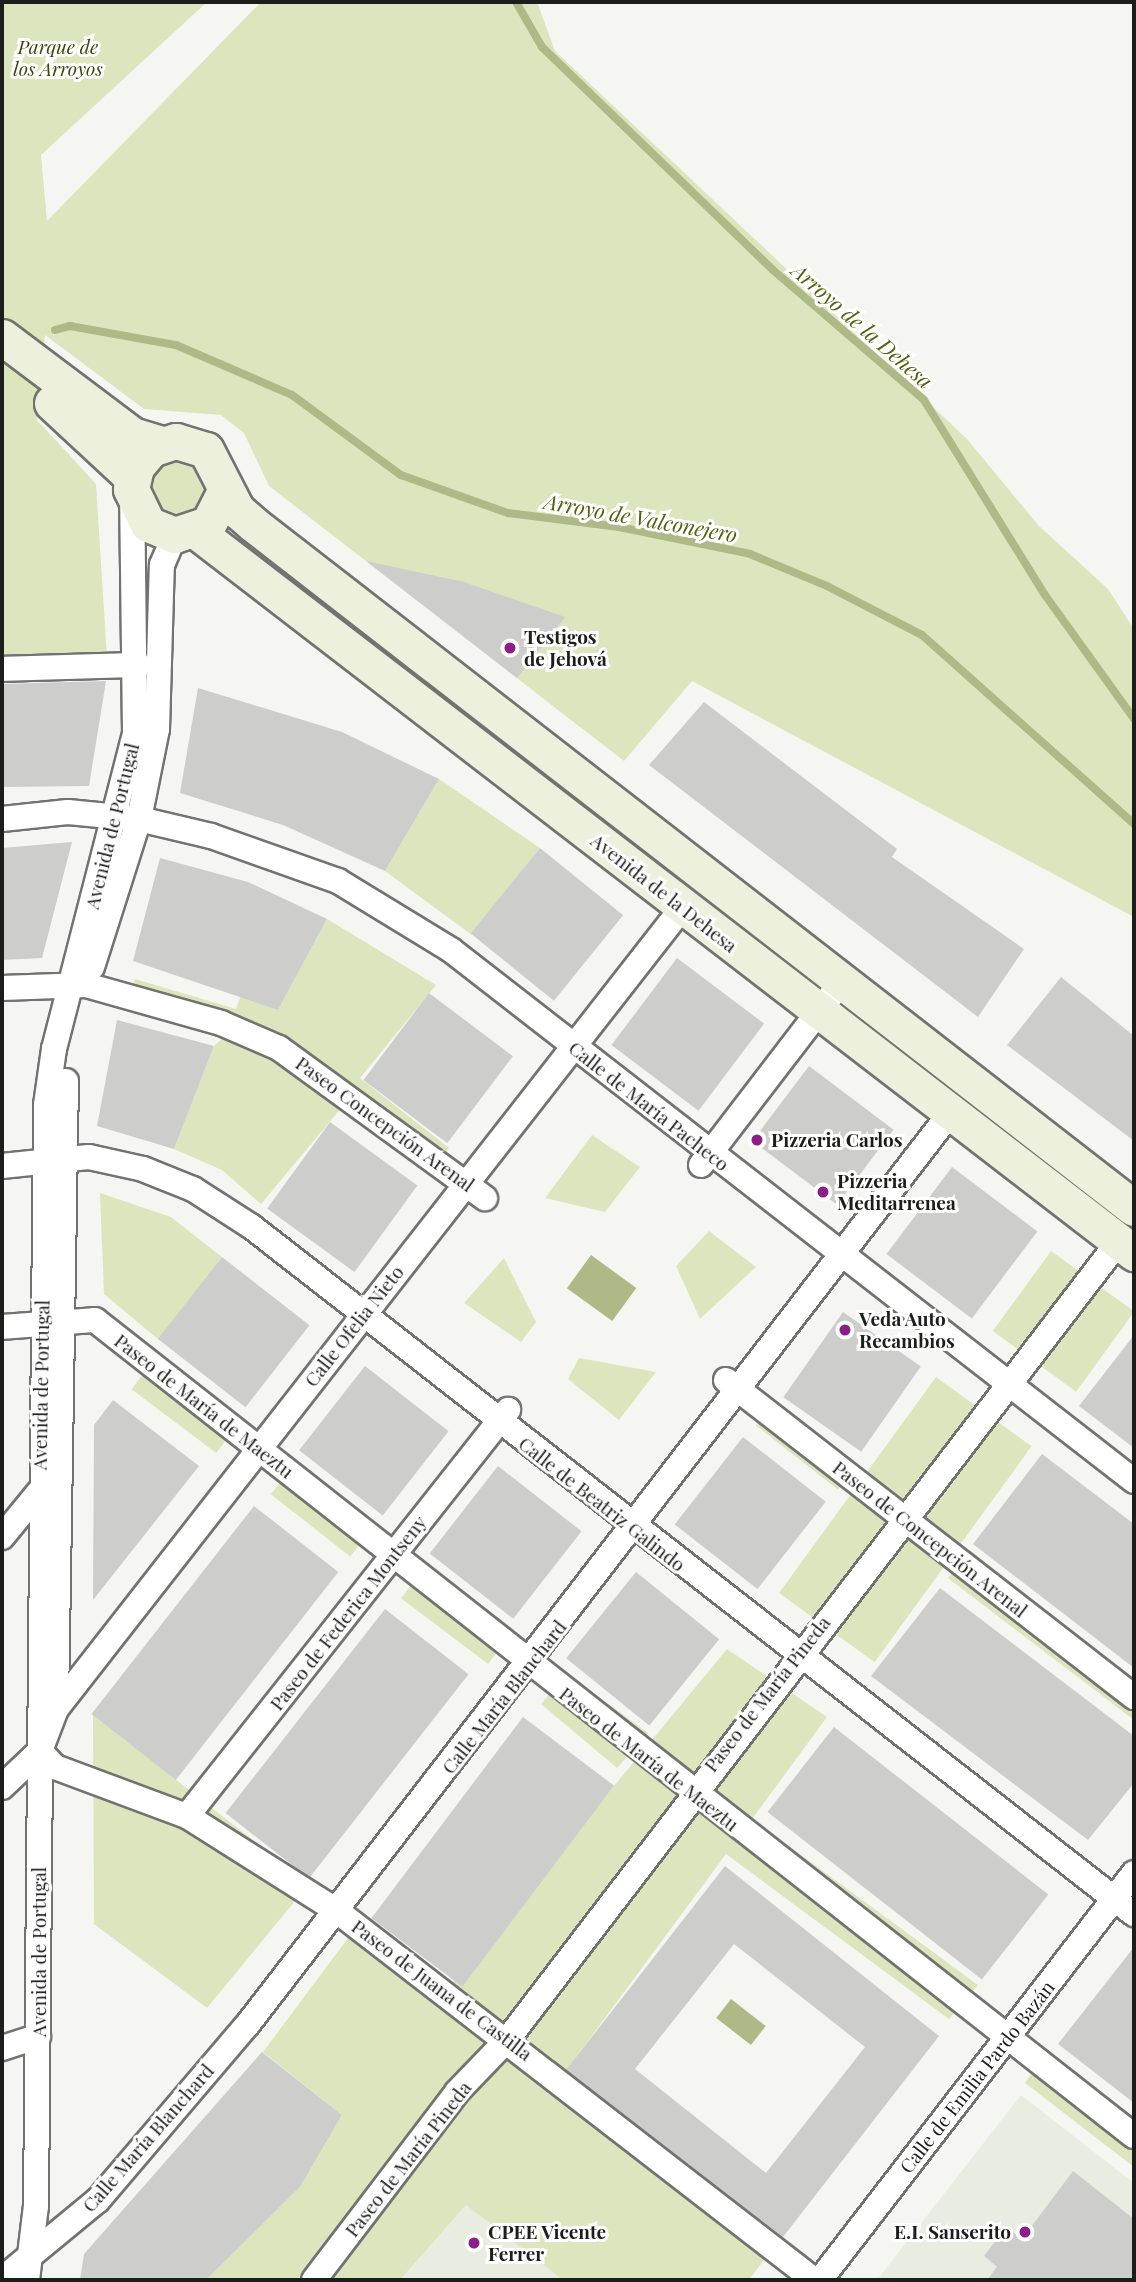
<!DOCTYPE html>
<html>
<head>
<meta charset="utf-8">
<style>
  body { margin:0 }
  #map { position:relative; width:1136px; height:2282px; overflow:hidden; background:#f5f6f2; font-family:"Playfair Display",serif }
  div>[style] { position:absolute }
  .built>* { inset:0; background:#e8ece1 }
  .green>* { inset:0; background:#dbe6be; transform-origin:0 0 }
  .round { border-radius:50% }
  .water>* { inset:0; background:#adba87; transform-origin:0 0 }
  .stream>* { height:8px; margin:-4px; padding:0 4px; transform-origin:4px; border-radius:4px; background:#adba87 }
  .building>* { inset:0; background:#cdcecb; transform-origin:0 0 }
  .roads { filter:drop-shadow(2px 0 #727370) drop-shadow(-2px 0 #727370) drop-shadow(0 2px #727370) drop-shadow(0 -2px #727370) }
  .street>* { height:24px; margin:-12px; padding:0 12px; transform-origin:12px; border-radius:12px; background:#fff }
  .secondary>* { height:35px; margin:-17.5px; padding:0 17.5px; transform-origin:17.5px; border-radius:17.5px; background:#ecf0dc }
  .dots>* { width:19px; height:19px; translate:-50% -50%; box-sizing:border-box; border:4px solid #fff; border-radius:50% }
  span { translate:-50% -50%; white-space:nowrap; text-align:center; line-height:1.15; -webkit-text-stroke:6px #fff; paint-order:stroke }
  .park-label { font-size:19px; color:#3c460b; font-style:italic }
  .poi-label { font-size:19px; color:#1d1e1c; font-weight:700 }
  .left { translate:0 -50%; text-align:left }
  .right { translate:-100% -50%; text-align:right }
  .street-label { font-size:19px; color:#1d1e1c }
  .water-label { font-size:21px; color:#515f0f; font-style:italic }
  .frame { position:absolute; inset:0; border:4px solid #1d1e1c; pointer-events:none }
</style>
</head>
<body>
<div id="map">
  <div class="built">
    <div style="clip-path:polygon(1021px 2095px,1134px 2183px,1134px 2280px,877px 2280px)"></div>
    <div style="clip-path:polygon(466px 2205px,563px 2280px,400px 2280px)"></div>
  </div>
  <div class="green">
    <div style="clip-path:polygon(2px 2px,207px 2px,41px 155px,47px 221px,261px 2px,537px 2px,555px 51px,967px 439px,1039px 526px,1108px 589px,1134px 629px,1134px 917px,692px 681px,624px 761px,269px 486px,244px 433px,221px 415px,144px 409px,45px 335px,37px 420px,96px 484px,107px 657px,2px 661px)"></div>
    <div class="round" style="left:148px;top:458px;width:60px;height:60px"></div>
    <div style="clip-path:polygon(439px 779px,540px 848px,472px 935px,385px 871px)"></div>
    <div style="clip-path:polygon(327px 919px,436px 985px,360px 1078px,449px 1148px,434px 1174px,342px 1107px,261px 1204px,222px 1170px,174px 1149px,214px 1046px,224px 1037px,126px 1008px,135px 979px,236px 1009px,241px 995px,278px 1010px)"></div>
    <div style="clip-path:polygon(592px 1135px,640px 1167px,605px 1212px,545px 1198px)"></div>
    <div style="clip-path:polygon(100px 1193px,171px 1217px,222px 1257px,159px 1340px,104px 1294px)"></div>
    <div style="clip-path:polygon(709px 1231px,756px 1267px,700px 1319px,676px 1266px)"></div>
    <div style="left:1051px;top:1251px;width:103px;height:99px;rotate:36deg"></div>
    <div style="clip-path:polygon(504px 1258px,536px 1322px,521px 1342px,464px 1303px)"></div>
    <div style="left:158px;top:1354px;width:106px;height:44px;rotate:37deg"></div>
    <div style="clip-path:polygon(579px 1358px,656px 1372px,619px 1420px,568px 1379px)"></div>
    <div style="left:936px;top:1377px;width:118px;height:267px;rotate:36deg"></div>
    <div style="left:775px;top:1401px;width:104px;height:31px;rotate:38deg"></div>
    <div style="left:296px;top:1462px;width:101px;height:41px;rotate:38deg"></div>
    <div style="clip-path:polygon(970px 1550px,1134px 1680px,1134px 1720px,948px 1578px)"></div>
    <div style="left:427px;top:1564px;width:109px;height:43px;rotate:37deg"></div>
    <div style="clip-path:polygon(727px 1649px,827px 1717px,752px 1819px,978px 1985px,949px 2019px,726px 1854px,560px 2079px,773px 2248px,749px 2280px,563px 2280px,466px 2205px,400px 2280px,206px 2280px,300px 2187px,342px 2115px,263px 2052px,357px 1926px,445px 1991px)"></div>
    <div style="clip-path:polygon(568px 1674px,648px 1733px,617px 1768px,541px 1704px)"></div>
    <div style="clip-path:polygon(93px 1715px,309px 1884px,207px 2008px,94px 1924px)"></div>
    <div style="clip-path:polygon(1048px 2050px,1134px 2117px,1134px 2167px,1025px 2083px)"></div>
  </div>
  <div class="water">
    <div style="left:591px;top:1255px;width:56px;height:41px;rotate:36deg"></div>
    <div style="left:731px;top:1999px;width:44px;height:24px;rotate:38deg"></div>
  </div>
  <div class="stream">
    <div style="left:516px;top:2px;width:52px;rotate:60deg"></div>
    <div style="left:542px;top:47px;width:321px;rotate:44deg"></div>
    <div style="left:773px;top:270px;width:199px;rotate:40.7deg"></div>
    <div style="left:924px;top:400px;width:229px;rotate:58.2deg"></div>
    <div style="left:1045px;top:595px;width:153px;rotate:54.3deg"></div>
    <div style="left:55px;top:330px;width:16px;rotate:-15deg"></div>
    <div style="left:70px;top:326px;width:108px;rotate:10.2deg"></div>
    <div style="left:176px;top:345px;width:126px;rotate:23.3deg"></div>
    <div style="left:292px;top:395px;width:135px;rotate:36.3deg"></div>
    <div style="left:401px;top:475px;width:114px;rotate:19.6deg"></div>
    <div style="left:508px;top:513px;width:112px;rotate:7.2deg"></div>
    <div style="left:619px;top:527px;width:134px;rotate:11.6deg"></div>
    <div style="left:750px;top:554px;width:83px;rotate:22.6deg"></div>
    <div style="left:827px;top:586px;width:107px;rotate:27.3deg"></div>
    <div style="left:922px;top:635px;width:284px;rotate:41.7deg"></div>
  </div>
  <div class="building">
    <div style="clip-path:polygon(366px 561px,464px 582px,565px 617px,517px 678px)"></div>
    <div style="clip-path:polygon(106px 681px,89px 786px,2px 787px,2px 684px)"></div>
    <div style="clip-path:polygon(198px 688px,342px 732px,439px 779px,385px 871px,283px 825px,180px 793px)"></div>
    <div style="clip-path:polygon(704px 702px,897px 849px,892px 857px,1024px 949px,978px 1017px,649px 765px)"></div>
    <div style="clip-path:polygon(72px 842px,42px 958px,2px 960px,2px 848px)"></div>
    <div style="left:540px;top:848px;width:107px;height:110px;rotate:39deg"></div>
    <div style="clip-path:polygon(160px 858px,248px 882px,327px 919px,278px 1010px,133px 961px)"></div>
    <div style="left:677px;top:958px;width:109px;height:109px;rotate:37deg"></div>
    <div style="clip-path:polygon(1061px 977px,1134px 1036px,1134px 1141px,1007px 1045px)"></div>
    <div style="left:429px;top:993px;width:105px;height:109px;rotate:37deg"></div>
    <div style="clip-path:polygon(117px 1020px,214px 1046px,174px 1149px,97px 1126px)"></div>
    <div style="left:809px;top:1066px;width:106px;height:94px;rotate:37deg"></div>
    <div style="left:330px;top:1122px;width:108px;height:107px;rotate:36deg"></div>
    <div style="left:952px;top:1167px;width:107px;height:109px;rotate:37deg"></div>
    <div style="left:222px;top:1257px;width:111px;height:104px;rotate:38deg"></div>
    <div style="left:843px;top:1312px;width:95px;height:104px;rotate:35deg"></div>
    <div style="clip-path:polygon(1134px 1335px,1134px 1448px,1079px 1406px)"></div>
    <div style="left:365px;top:1366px;width:106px;height:107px;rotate:38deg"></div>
    <div style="clip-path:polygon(113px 1400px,199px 1466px,93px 1600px,94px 1425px)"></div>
    <div style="left:743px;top:1437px;width:105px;height:111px;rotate:38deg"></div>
    <div style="clip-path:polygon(1042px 1454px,1134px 1524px,1134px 1668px,973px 1544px)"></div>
    <div style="left:498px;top:1466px;width:106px;height:111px;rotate:38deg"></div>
    <div style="left:254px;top:1506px;width:107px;height:264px;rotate:38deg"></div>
    <div style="left:636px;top:1572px;width:107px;height:111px;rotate:39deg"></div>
    <div style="clip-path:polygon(940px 1588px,1134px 1736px,1134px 1783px,1088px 1840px,871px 1676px)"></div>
    <div style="left:385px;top:1609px;width:106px;height:259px;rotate:38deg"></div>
    <div style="left:523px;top:1717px;width:114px;height:252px;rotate:37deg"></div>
    <div style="left:834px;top:1727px;width:272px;height:108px;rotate:38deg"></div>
    <div style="clip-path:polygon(evenodd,725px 1866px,939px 2036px,783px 2237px,566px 2070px,725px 1866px,734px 1944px,865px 2047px,766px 2173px,635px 2069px,734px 1944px)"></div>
    <div style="clip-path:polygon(1134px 1947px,1134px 2103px,1058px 2044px)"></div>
    <div style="clip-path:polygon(262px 2052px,342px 2115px,300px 2187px,206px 2280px,80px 2280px,84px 2254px)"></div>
    <div style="clip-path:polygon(1073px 2171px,1134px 2219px,1134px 2280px,987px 2280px,997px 2267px,984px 2256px,1006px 2227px,1022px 2239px)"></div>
  </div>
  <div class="roads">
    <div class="street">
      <div style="left:2px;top:669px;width:137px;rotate:-1.7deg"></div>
      <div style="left:2px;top:819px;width:66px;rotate:-6.1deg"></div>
      <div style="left:68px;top:812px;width:71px;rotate:5.6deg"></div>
      <div style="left:139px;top:819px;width:74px;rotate:13.3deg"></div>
      <div style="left:211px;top:836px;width:135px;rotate:19.5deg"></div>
      <div style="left:338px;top:881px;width:132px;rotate:31.4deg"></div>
      <div style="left:451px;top:950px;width:865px;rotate:37.86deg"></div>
      <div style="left:92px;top:967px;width:155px;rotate:-72.4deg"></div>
      <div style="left:139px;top:819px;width:92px;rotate:-78.7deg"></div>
      <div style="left:157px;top:729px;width:164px;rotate:-88.3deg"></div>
      <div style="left:162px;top:565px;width:33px;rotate:-67deg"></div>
      <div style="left:2px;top:988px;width:84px;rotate:-2deg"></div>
      <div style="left:86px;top:985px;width:140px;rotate:15.7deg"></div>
      <div style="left:221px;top:1023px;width:63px;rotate:23.3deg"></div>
      <div style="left:279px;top:1048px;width:255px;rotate:36.1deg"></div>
      <div style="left:701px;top:1165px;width:227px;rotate:-52.5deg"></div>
      <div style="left:2px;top:1166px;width:87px;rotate:-5.9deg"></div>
      <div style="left:89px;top:1157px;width:55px;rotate:12.5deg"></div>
      <div style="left:143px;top:1169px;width:54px;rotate:21.8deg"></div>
      <div style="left:193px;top:1189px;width:70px;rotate:32.8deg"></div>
      <div style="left:252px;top:1227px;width:1118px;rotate:37.92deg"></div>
      <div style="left:2px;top:1327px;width:93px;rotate:-4.3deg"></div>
      <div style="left:95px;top:1320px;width:1321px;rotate:38.15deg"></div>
      <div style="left:726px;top:1380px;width:517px;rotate:37.85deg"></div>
      <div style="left:2px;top:1537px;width:58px;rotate:-50.6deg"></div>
      <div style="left:56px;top:1703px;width:622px;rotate:-89.08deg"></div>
      <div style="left:40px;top:1751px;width:22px;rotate:47deg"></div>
      <div style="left:55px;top:1767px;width:141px;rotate:20.4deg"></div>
      <div style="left:187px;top:1816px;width:178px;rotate:32.3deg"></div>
      <div style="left:337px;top:1911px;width:603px;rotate:37.72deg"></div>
      <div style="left:2px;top:1787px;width:52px;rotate:-43.5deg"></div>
      <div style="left:40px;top:1751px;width:45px;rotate:-69.1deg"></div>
      <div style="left:56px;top:1709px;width:1017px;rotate:-51.99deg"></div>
      <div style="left:187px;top:1816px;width:518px;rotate:-51.67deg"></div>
      <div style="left:2px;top:2048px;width:38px;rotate:-18deg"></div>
      <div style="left:2px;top:2279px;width:124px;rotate:-39.5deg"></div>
      <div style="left:98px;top:2200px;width:231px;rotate:-49.6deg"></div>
      <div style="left:248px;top:2024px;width:1152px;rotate:-52.37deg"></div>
      <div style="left:27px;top:2280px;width:75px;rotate:-83.1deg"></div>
      <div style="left:36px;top:2206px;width:1101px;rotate:-89.48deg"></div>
      <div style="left:46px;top:1105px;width:57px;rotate:-81.9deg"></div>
      <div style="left:54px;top:1049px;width:326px;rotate:-75.6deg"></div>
      <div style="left:135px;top:733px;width:232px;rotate:-90.7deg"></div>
      <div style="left:314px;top:2280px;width:236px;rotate:-52.7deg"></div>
      <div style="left:457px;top:2092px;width:74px;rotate:-46.1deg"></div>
      <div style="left:508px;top:2039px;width:1005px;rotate:-52.56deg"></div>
      <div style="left:820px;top:2280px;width:514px;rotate:-52.35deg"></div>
    </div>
    <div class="secondary">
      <div style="left:2px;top:337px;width:163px;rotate:37deg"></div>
      <div style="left:132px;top:435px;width:30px;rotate:17deg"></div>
      <div style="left:52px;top:403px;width:109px;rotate:42.8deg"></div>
      <div style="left:225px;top:491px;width:37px;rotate:117deg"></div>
      <div style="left:208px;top:524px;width:35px;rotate:162deg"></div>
      <div style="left:175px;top:535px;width:29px;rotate:-158deg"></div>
      <div style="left:148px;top:524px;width:39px;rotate:-116deg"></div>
      <div style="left:131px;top:489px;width:23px;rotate:-77deg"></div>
      <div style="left:136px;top:467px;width:23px;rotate:-50deg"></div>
      <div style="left:151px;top:449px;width:26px;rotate:-18deg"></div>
      <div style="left:176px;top:441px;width:31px;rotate:17deg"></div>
      <div style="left:206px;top:450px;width:68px;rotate:62.7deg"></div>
      <div style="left:237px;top:510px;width:21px;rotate:41deg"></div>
      <div style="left:253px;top:524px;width:1115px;rotate:37.83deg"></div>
      <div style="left:196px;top:531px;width:1184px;rotate:37.59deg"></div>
    </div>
  </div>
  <div class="dots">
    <div style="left:510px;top:648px;background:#8a2086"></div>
    <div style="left:757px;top:1140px;background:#8a2086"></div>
    <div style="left:823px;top:1192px;background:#8a2086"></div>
    <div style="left:845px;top:1330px;background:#8a2086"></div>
    <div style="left:1025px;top:2232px;background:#8a2086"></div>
    <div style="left:474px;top:2243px;background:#8a2086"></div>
  </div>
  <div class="park-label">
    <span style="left:58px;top:58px">Parque de<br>los Arroyos</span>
  </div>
  <div class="poi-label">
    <span class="left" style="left:524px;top:648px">Testigos<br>de Jehová</span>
    <span class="left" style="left:771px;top:1140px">Pizzeria Carlos</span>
    <span class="left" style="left:837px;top:1192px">Pizzeria<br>Meditarrenea</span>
    <span class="left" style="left:859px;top:1330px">Veda Auto<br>Recambios</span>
    <span class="left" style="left:488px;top:2243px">CPEE Vicente<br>Ferrer</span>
    <span class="right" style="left:1011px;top:2232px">E.I. Sanserito</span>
  </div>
  <div class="street-label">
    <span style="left:112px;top:826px;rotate:-76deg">Avenida de Portugal</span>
    <span style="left:664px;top:893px;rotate:38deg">Avenida de la Dehesa</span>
    <span style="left:649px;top:1106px;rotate:38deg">Calle de María Pacheco</span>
    <span style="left:385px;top:1124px;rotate:36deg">Paseo Concepción Arenal</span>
    <span style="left:354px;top:1326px;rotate:-52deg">Calle Ofelia Nieto</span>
    <span style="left:41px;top:1385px;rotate:-89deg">Avenida de Portugal</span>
    <span style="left:204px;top:1406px;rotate:38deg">Paseo de María de Maeztu</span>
    <span style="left:602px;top:1504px;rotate:38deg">Calle de Beatriz Galindo</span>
    <span style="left:930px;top:1539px;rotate:38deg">Paseo de Concepción Arenal</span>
    <span style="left:348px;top:1613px;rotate:-52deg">Paseo de Federica Montseny</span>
    <span style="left:767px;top:1694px;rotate:-52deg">Paseo de María Pineda</span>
    <span style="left:504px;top:1697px;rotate:-52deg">Calle María Blanchard</span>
    <span style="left:649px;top:1759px;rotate:38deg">Paseo de María de Maeztu</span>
    <span style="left:39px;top:1952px;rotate:-90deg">Avenida de Portugal</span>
    <span style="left:442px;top:1990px;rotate:37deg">Paseo de Juana de Castilla</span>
    <span style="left:977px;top:2077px;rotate:-52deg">Calle de Emilia Pardo Bazán</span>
    <span style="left:148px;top:2138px;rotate:-49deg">Calle María Blanchard</span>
    <span style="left:408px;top:2159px;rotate:-52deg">Paseo de María Pineda</span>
  </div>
  <div class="water-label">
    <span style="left:863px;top:325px;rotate:41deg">Arroyo de la Dehesa</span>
    <span style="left:641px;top:517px;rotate:10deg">Arroyo de Valconejero</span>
  </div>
  <div class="frame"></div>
</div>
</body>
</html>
